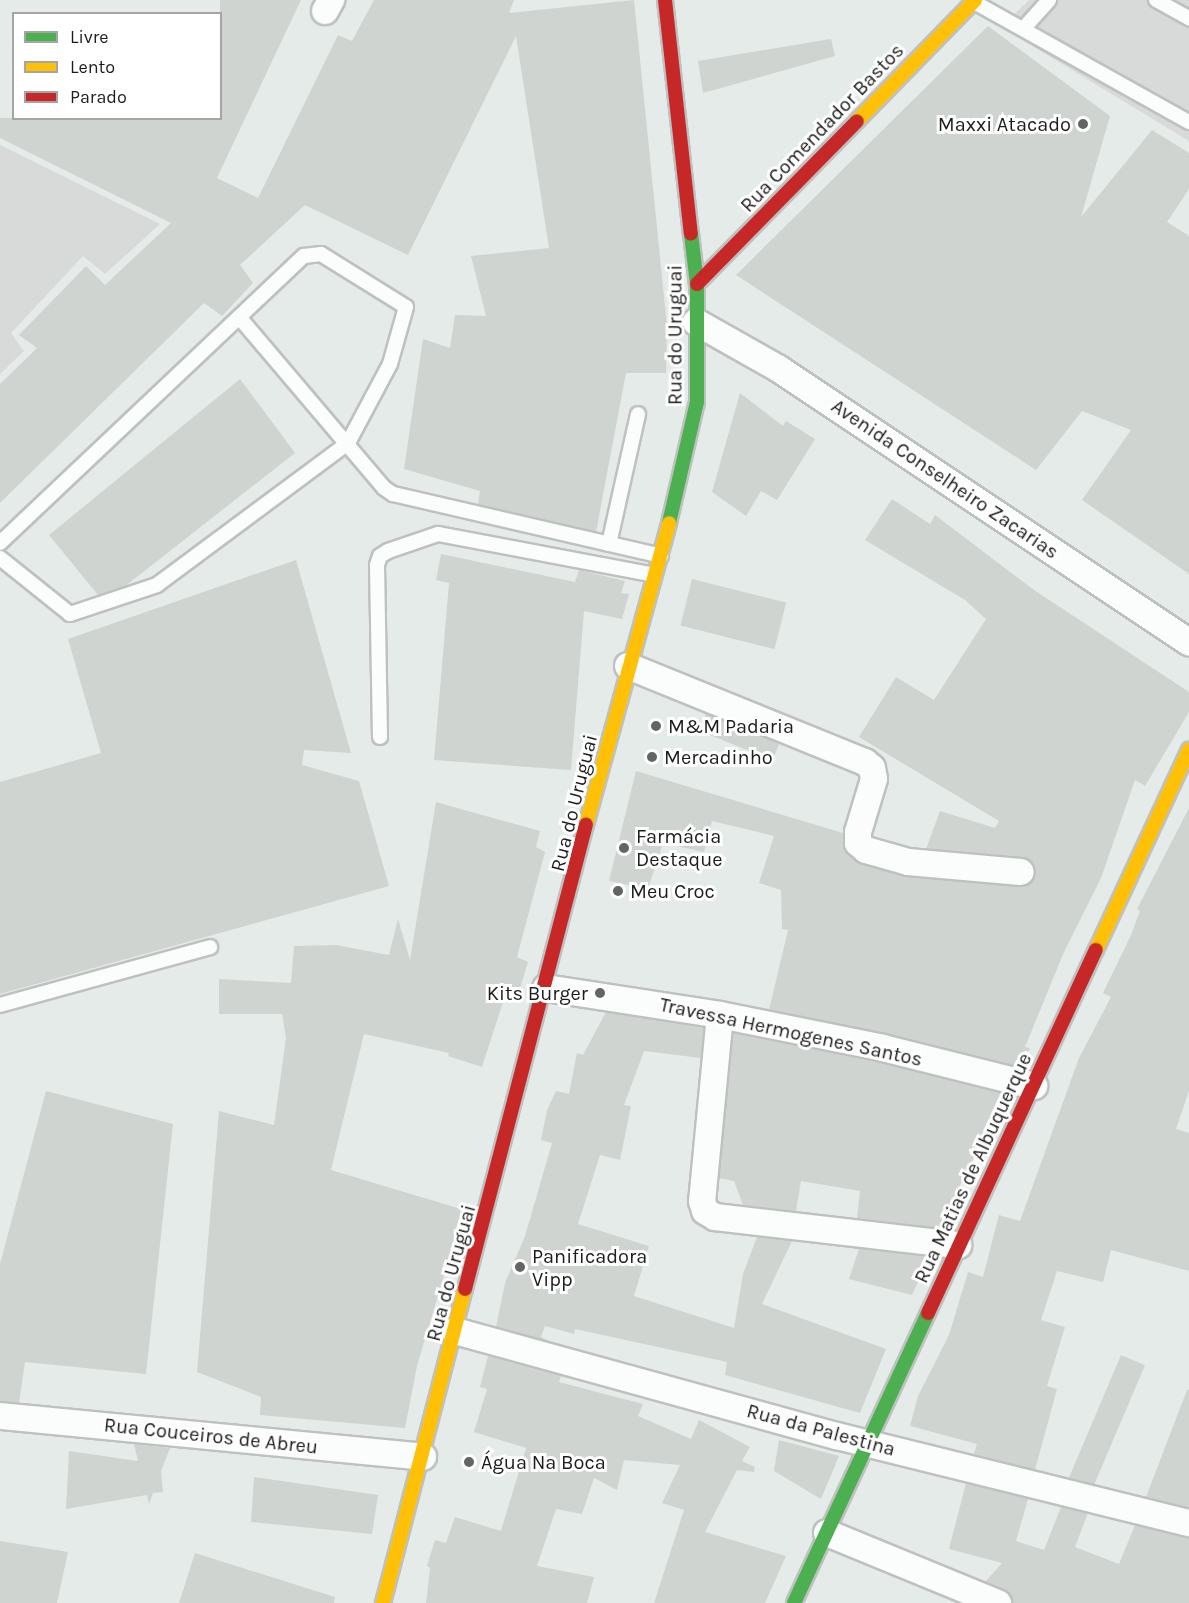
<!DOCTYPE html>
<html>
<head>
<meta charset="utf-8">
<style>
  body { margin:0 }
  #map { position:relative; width:1189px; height:1603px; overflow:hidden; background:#e5ebe8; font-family:Karla,sans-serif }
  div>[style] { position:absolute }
  .parking>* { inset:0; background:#d7dad9 }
  .building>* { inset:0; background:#cfd4d1; transform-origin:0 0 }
  .roads { filter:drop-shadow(2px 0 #bec1bf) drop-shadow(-2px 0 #bec1bf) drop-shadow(0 2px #bec1bf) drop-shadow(0 -2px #bec1bf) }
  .lane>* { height:14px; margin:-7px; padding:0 7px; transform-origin:7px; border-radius:7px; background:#fbfcfc }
  .street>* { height:26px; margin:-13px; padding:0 13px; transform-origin:13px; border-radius:13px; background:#fbfcfc }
  .fast>* { height:14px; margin:-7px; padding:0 7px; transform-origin:7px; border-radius:7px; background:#4caf50 }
  .slow>* { height:14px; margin:-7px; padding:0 7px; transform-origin:7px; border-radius:7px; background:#ffc107 }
  .jam>* { height:14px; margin:-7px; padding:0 7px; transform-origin:7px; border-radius:7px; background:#c62828 }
  .dots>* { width:16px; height:16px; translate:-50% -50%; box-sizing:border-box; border:3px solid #fff; border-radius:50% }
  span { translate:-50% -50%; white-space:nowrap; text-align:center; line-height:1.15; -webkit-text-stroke:6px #fff; paint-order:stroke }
  .poi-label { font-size:20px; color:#1d1d1d }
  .right { translate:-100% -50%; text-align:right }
  .left { translate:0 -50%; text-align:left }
  .street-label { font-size:20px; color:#1d1d1d }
  .legend { position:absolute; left:12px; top:12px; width:210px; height:108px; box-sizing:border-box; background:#fff; border:2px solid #a5a5a5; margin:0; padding:8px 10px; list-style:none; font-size:18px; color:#1d1d1d }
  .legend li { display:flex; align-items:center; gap:12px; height:30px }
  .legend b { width:30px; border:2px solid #a5a5a5 }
</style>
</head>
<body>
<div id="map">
  <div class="parking">
    <div style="clip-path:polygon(1029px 0,1189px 0,1189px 141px,1001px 27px)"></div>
    <div style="clip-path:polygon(0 145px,160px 224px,105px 274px,83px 256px,11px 333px,24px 351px,0 374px)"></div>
  </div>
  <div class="building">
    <div style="clip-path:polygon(220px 0,301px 0,217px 178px,258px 198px,338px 35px,352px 41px,374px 0,514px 0,509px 13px,634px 0,667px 326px,666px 373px,626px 373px,596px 532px,478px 504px,480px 491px,404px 469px,423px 339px,450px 348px,455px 315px,486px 316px,471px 256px,549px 248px,516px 36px,408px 255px,305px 205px,240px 265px,253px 283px,222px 316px,204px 303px,0 503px,0 384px,37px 348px,19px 335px,86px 266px,105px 285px,171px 223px,0 138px,0 118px,220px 118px)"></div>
    <div style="clip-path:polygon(988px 26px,1110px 116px,1081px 217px,1152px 130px,1189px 153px,1189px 189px,1167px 222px,1189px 236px,1189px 574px,1082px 500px,1131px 430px,1082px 411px,1036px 470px,736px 275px)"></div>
    <div style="clip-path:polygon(831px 39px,835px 56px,703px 93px,698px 61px)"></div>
    <div style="clip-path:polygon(240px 379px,295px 453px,124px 587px,98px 595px,49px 535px)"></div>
    <div style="clip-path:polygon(740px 393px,783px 426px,786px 421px,815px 439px,777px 500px,761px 491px,746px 516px,712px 492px)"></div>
    <div style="clip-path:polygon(892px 499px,930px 524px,935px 515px,1034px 590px,1189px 692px,1189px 712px,1145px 786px,1135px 780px,1101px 878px,1064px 952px,1025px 1047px,1030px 1048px,1021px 1067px,769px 1010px,788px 930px,782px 929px,781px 890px,759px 883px,774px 836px,712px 821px,704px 852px,663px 843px,648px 889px,609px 881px,636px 771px,843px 833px,845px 850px,856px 861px,904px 876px,1020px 887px,1033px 881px,1035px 866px,1023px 857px,926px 849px,940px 811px,995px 828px,999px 821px,859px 737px,896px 677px,934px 700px,986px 619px,965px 600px,865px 540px)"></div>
    <div style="clip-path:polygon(441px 554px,575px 582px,579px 570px,625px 581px,621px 593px,629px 594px,622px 619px,584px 611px,571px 770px,434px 760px,449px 583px,436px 580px)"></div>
    <div style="clip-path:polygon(296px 560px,351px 753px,304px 750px,302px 765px,359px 781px,389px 886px,0 994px,0 782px,101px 753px,68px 639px)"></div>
    <div style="left:692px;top:579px;width:97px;height:48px;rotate:14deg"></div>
    <div style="left:706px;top:714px;width:79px;height:18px;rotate:22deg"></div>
    <div style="clip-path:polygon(436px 802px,540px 831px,536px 847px,545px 852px,517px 957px,528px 962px,517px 998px,506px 993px,482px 1067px,448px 1056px,449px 1053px,364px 1034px,331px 1170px,461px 1209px,456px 1250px,452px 1249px,417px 1366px,405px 1428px,260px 1415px,261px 1397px,197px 1372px,219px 1111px,274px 1125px,286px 1038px,282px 1014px,219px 1014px,219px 979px,291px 983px,294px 946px,336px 945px,389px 955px,398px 919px,410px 960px)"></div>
    <div style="clip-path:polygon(1189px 808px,1189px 1091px,1176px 1129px,1189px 1133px,1189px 1271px,1111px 1250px,1103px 1282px,1057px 1271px,1041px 1320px,1065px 1327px,1047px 1386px,1057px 1389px,1035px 1470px,974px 1454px,977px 1444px,910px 1426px,918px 1396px,949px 1335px,968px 1272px,983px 1277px,999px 1215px,1020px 1221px,1079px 1058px,1111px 997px,1103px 993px,1131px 935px,1140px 911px,1137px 909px)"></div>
    <div style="clip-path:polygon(606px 1012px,704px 1028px,701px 1058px,644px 1051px,624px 1105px,631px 1106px,620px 1160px,600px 1155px,578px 1224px,649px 1246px,634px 1296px,734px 1328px,743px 1274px,757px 1237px,792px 1241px,762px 1304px,886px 1349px,860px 1413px,725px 1375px,727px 1362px,575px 1329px,574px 1334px,545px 1326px,541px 1337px,548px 1341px,496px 1327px,505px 1283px,525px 1236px,552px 1143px,541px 1140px,547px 1110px,556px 1091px,569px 1094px,577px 1053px,583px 1055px)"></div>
    <div style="clip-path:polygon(733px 1033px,880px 1063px,1000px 1093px,986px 1133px,939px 1228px,857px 1218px,860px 1191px,801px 1181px,796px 1211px,743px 1205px,734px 1181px,719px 1178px)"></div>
    <div style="clip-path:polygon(46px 1091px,173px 1124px,146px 1374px,25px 1362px,19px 1403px,0 1401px,0 1264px)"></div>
    <div style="clip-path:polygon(859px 1249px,930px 1257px,912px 1295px,849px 1279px)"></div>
    <div style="left:1121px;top:1355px;width:26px;height:133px;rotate:23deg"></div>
    <div style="clip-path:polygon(488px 1356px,561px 1376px,559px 1382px,643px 1404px,638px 1416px,691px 1439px,699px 1420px,750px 1447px,742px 1461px,755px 1467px,754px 1472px,737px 1470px,705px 1532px,786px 1556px,765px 1603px,654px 1603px,684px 1510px,662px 1503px,680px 1465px,624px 1460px,617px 1490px,594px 1478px,582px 1514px,556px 1509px,537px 1566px,594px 1577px,587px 1603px,426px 1603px,430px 1568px,427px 1566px,435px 1540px,446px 1543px,455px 1517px,501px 1531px,526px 1448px,474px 1432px,487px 1389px,480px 1387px)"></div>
    <div style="clip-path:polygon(1187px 1390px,1189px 1390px,1189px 1508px,1146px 1497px)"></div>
    <div style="clip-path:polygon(779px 1440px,839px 1456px,821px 1499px,774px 1471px)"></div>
    <div style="clip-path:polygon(134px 1444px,170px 1448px,161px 1471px,163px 1492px,153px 1493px,149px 1504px,147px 1495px,66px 1509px,69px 1451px,138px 1461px)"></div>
    <div style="clip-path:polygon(254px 1477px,378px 1495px,372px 1534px,251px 1522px)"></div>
    <div style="clip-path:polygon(966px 1483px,1028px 1499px,1016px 1541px,1044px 1550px,1061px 1507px,1088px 1513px,1075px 1547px,1119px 1564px,1135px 1525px,1189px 1538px,1189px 1603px,1013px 1603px,1009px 1593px,985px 1582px,1002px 1563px,949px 1549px)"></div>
    <div style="clip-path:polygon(0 1541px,68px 1552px,57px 1603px,0 1603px)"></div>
    <div style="clip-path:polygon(195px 1553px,335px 1597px,334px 1603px,179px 1603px)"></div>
  </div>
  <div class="roads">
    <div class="lane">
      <div style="left:1156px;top:0;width:38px;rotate:29deg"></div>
      <div style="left:974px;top:2px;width:246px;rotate:29.2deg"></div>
      <div style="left:1023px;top:29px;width:39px;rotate:-48deg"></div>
      <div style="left:239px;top:317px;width:224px;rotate:49.7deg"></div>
      <div style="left:384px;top:488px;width:11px;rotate:34deg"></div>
      <div style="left:393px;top:494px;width:275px;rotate:13deg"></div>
      <div style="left:0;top:543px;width:418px;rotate:-43.4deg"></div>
      <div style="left:304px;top:256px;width:17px;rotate:-7deg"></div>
      <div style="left:321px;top:254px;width:100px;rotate:31.9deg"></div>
      <div style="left:406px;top:307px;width:59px;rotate:105.7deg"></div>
      <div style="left:390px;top:364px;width:89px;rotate:118deg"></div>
      <div style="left:348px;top:443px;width:238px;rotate:143.4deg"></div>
      <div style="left:157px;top:585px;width:92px;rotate:161.6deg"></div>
      <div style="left:70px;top:614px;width:90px;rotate:-141.3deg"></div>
      <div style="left:609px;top:544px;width:133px;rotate:-77.4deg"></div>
      <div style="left:380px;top:737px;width:172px;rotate:-91deg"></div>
      <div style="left:377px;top:565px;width:9px;rotate:-72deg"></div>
      <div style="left:380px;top:556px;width:9px;rotate:-32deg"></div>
      <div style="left:388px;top:551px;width:53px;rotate:-18.8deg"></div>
      <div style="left:438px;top:534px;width:220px;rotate:10.7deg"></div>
      <div style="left:0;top:1005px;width:218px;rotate:-15.4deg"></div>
    </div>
    <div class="street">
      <div style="left:325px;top:11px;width:13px;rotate:-61deg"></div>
      <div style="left:696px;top:322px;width:95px;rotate:29.5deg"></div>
      <div style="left:779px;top:369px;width:493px;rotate:33.7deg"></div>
      <div style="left:628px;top:666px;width:256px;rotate:22.1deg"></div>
      <div style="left:865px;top:762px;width:9px;rotate:41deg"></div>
      <div style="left:872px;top:768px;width:11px;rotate:80deg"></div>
      <div style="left:874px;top:779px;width:55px;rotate:106.8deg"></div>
      <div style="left:858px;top:832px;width:11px;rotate:90deg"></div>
      <div style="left:858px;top:843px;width:11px;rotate:41deg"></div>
      <div style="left:866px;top:850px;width:44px;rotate:15.9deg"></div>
      <div style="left:908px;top:862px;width:113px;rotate:5.1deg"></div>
      <div style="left:546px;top:988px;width:176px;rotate:8.8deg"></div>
      <div style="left:720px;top:1015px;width:166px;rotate:11.4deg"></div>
      <div style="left:883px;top:1048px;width:156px;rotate:14.1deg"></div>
      <div style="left:720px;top:1015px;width:187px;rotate:95.5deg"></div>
      <div style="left:702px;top:1201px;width:10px;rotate:73deg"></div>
      <div style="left:705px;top:1211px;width:12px;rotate:31deg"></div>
      <div style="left:715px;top:1217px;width:245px;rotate:6.6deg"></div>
      <div style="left:455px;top:1331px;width:396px;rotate:15.4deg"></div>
      <div style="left:837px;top:1436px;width:363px;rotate:13.9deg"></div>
      <div style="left:0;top:1416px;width:425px;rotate:5.5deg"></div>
      <div style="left:827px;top:1533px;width:185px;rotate:22.3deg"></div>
    </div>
    <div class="fast">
      <div style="left:669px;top:523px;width:124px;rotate:-77deg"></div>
      <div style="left:697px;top:402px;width:118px;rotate:-90deg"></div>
      <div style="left:697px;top:284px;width:50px;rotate:-96.8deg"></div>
      <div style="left:794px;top:1603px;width:319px;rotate:-65.2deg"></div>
    </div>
    <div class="slow">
      <div style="left:857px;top:121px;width:169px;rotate:-45.7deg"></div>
      <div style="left:586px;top:825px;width:313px;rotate:-74.6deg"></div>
      <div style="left:1096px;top:950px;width:221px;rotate:-65.1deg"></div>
      <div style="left:383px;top:1603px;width:325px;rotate:-75.4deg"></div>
    </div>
    <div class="jam">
      <div style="left:665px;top:0;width:235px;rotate:83.7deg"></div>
      <div style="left:697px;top:284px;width:228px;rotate:-45.5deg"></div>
      <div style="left:465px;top:1289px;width:480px;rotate:-75.4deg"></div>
      <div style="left:928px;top:1313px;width:400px;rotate:-65.2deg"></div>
    </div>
  </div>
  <div class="dots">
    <div style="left:1083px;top:124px;background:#636564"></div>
    <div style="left:656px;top:726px;background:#636564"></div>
    <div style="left:652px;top:757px;background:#636564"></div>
    <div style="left:624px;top:848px;background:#636564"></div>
    <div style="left:618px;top:891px;background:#636564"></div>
    <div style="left:600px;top:993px;background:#636564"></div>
    <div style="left:520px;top:1267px;background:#636564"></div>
    <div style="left:469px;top:1462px;background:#636564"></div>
  </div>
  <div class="poi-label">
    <span class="right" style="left:1071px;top:124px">Maxxi Atacado</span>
    <span class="left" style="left:668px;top:726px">M&amp;M Padaria</span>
    <span class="left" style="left:664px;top:757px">Mercadinho</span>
    <span class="left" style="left:636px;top:848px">Farmácia<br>Destaque</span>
    <span class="left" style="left:630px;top:891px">Meu Croc</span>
    <span class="right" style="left:588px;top:993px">Kits Burger</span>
    <span class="left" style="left:532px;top:1268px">Panificadora<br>Vipp</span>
    <span class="left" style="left:481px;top:1462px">Água Na Boca</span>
  </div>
  <div class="street-label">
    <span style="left:822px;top:128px;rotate:-46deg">Rua Comendador Bastos</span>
    <span style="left:675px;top:335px;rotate:-90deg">Rua do Uruguai</span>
    <span style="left:945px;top:479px;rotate:34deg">Avenida Conselheiro Zacarias</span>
    <span style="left:574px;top:803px;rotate:-76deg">Rua do Uruguai</span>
    <span style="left:791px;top:1032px;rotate:12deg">Travessa Hermogenes Santos</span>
    <span style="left:973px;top:1168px;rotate:-65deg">Rua Matias de Albuquerque</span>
    <span style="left:451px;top:1273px;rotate:-75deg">Rua do Uruguai</span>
    <span style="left:821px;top:1430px;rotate:15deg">Rua da Palestina</span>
    <span style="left:211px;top:1436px;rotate:6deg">Rua Couceiros de Abreu</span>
  </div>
  <ul class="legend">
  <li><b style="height:8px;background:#4caf50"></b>Livre</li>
  <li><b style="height:8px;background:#ffc107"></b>Lento</li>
  <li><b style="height:8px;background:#c62828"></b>Parado</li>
  </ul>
</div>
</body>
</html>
